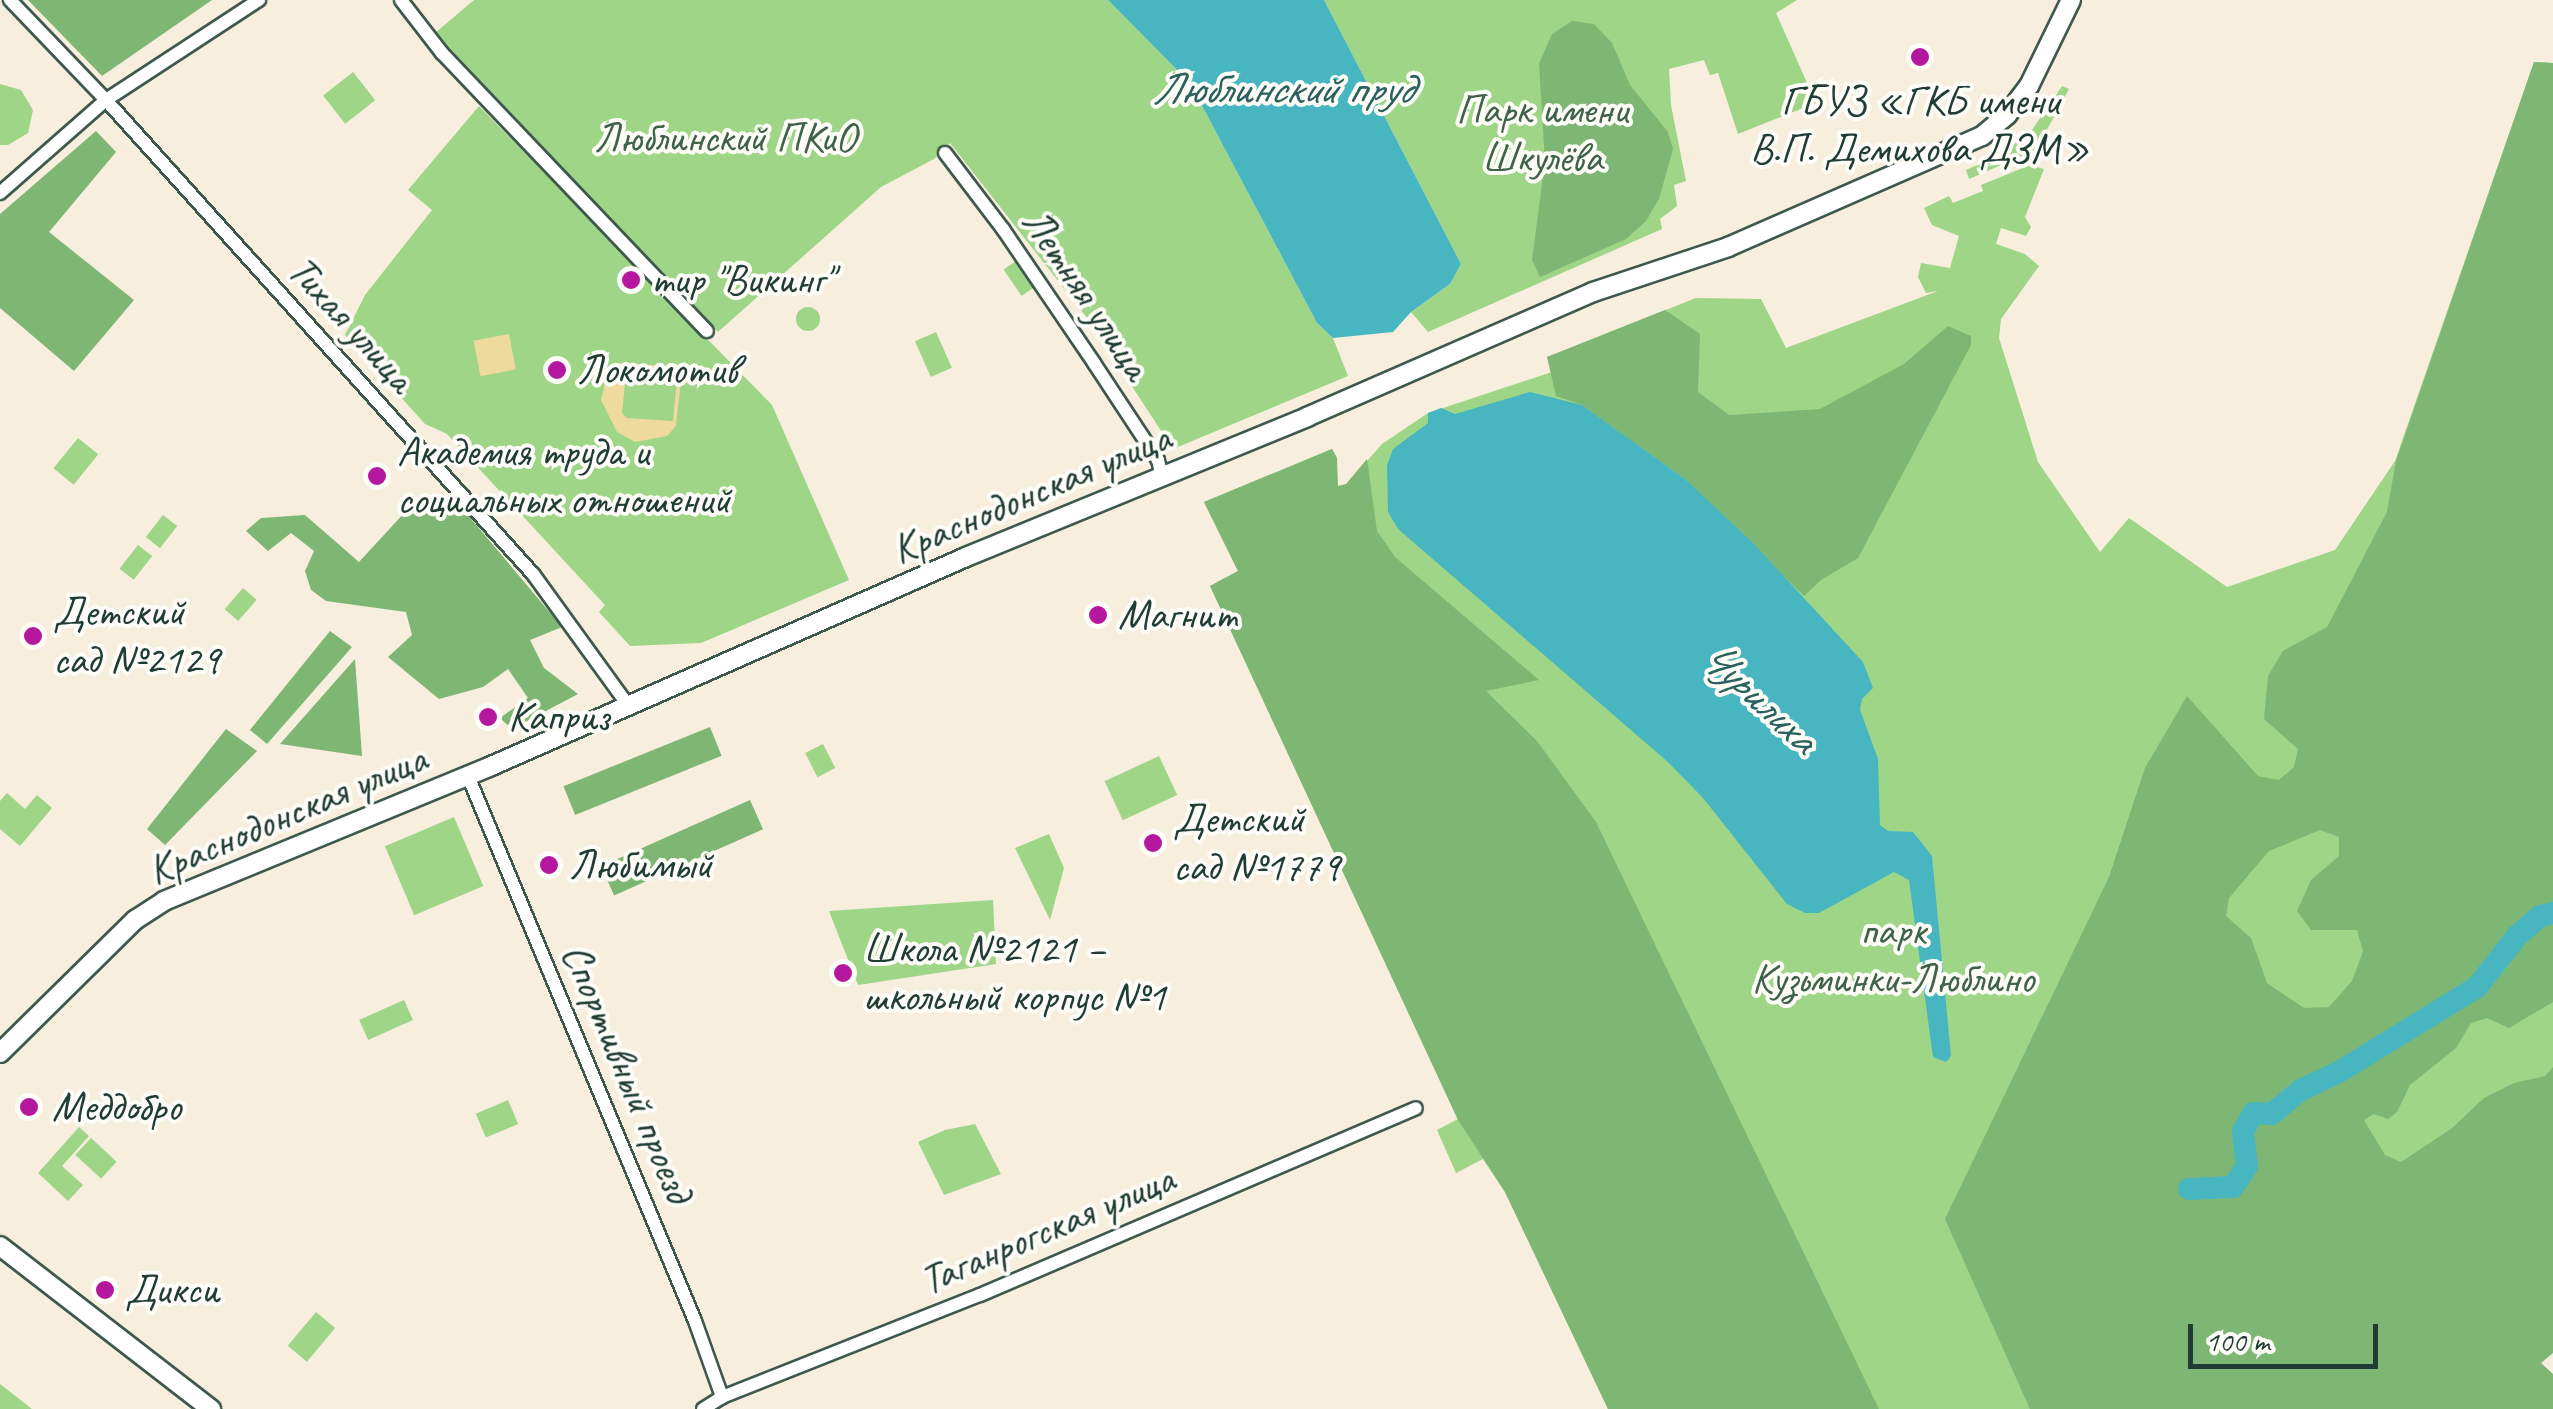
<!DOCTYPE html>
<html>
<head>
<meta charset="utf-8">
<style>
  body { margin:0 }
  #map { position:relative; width:2553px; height:1409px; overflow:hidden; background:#f7eedd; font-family:Caveat,sans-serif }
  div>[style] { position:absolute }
  .green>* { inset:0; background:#9ed587; transform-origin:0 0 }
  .round { border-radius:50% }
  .forest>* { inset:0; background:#7eb674; transform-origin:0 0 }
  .sand>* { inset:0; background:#eeda9e; transform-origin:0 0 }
  .water>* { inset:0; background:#47b6c0 }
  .river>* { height:22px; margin:-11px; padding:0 11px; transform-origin:11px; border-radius:11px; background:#47b6c0 }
  .roads { filter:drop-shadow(2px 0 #3f584d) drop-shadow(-2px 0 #3f584d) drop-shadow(0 2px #3f584d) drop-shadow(0 -2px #3f584d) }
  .street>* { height:12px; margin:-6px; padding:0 6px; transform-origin:6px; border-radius:6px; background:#fff }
  .secondary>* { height:18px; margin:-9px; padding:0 9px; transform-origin:9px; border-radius:9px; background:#fff }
  .dots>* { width:28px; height:28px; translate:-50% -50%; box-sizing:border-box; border:5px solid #fdfcf7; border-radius:50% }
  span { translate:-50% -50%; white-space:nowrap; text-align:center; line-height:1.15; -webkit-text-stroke:8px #fdfcf7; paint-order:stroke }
  .poi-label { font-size:42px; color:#1f3d34 }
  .left { translate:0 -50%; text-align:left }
  .park-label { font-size:42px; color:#3f6349 }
  .street-label { font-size:42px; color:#1f3d34 }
  .water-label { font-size:45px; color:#2b615e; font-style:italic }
  .scale { position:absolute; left:2188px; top:1324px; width:190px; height:45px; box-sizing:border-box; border:5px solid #1f3d34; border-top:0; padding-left:12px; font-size:30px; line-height:35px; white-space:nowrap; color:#1f3d34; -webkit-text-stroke:8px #fdfcf7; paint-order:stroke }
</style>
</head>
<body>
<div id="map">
  <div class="green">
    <div style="clip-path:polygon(474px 0,1108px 0,1190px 83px,1317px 323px,1333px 338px,1348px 376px,1173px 449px,1088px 319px,950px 143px,934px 159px,881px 187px,718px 332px,435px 33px)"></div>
    <div style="clip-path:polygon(1324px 0,1797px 0,1776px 13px,1816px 103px,1738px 134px,1718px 73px,1710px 75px,1704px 60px,1669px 69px,1671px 105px,1686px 181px,1674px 185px,1677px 206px,1660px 219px,1662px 229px,1428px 332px,1411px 312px,1450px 284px,1461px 264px)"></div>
    <div style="clip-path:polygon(2534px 62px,2553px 63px,2553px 1276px,2438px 1409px,1608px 1409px,1505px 1192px,1483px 1159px,1456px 1173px,1437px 1130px,1458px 1119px,1210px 586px,1238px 571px,1204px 502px,1332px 449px,1337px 458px,1337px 486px,1346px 485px,1382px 444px,1428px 413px,1552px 372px,1547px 357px,1696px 298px,1761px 299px,1786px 348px,1938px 291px,1926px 293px,1918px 277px,1921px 263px,1950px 268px,1959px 236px,1932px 225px,1924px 208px,1949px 196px,1953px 203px,1983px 191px,1981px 185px,2030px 165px,2044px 169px,2025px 217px,2031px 227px,2026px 236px,2001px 228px,1996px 244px,2025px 254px,2039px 266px,2001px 319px,1999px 338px,2038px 462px,2100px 552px,2129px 518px,2227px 587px,2335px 550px,2395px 461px)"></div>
    <div style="left:353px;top:72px;width:36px;height:38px;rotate:52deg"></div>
    <div style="clip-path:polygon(0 84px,21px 90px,33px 110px,28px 133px,8px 145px,0 145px)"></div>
    <div style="clip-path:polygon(2062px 86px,2069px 89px,2036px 150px,1969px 179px,1966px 170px,2000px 155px,2032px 130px)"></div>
    <div style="clip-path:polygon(479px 106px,772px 405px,849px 580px,701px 643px,630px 646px,599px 612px,605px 605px,447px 434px,425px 424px,345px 335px,365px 295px,432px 210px,408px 190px)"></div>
    <div style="left:1016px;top:261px;width:32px;height:15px;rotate:56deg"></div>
    <div class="round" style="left:796px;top:307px;width:24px;height:24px"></div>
    <div style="left:936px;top:332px;width:39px;height:23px;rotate:66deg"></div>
    <div style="left:78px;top:438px;width:26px;height:39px;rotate:39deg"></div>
    <div style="left:163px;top:515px;width:18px;height:28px;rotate:38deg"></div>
    <div style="left:138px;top:545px;width:18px;height:30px;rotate:38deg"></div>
    <div style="left:243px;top:588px;width:18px;height:28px;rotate:41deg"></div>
    <div style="left:823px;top:744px;width:27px;height:20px;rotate:63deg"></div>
    <div style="left:1159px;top:756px;width:43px;height:60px;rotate:65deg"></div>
    <div style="clip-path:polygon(7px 793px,25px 809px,37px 795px,52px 808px,20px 846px,0 829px,0 801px)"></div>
    <div style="left:454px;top:817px;width:75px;height:75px;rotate:67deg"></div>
    <div style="clip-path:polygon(1049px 834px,1064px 868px,1050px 920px,1015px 848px)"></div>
    <div style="clip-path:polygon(993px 900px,996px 964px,858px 985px,829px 911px)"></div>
    <div style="left:404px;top:1000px;width:22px;height:49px;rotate:66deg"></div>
    <div style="left:508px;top:1100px;width:26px;height:35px;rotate:67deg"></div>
    <div style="clip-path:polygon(975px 1124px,1001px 1174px,944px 1195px,918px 1142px,945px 1130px)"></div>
    <div style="clip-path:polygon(79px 1127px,89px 1136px,62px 1166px,83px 1185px,68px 1201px,38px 1173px)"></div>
    <div style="left:91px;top:1138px;width:35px;height:23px;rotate:43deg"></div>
    <div style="left:316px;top:1312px;width:25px;height:44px;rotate:40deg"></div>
    <div style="clip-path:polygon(0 1384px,32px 1409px,0 1409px)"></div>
  </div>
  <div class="forest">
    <div style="clip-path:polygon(28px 0,212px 0,102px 76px)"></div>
    <div style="clip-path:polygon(1572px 21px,1594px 24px,1612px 43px,1630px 85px,1668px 132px,1673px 149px,1659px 199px,1646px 221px,1626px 239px,1540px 277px,1532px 260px,1545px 161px,1539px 64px,1552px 34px)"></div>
    <div style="clip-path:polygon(evenodd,2534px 62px,2553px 63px,2553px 1002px,2509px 1028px,2487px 1018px,2471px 1023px,2456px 1048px,2410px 1085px,2397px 1112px,2388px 1119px,2374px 1114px,2364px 1120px,2385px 1155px,2401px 1162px,2451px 1129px,2484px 1098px,2514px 1083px,2545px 1076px,2553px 1067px,2553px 1353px,2541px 1363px,2553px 1374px,2553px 1409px,2030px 1409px,1945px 1219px,2109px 877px,2145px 768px,2187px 696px,2258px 776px,2279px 780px,2294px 767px,2298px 749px,2264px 719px,2268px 676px,2283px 651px,2327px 627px,2387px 512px,2396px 461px,2534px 62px,2320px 830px,2339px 837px,2339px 856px,2311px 880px,2297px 911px,2311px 930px,2357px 930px,2363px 951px,2352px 981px,2329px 1007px,2304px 1008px,2267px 983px,2251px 938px,2226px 916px,2229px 898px,2269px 851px,2320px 830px)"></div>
    <div style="clip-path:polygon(96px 131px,116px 152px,49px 232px,134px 300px,74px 371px,0 308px,0 214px)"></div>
    <div style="clip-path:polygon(1665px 310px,1700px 334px,1698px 392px,1729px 415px,1820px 409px,1904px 364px,1948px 326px,1971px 336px,1971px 345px,1858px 558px,1821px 580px,1804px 596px,1685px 479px,1582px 405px,1556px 396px,1547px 357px)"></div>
    <div style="clip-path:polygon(1332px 449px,1337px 458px,1338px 486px,1346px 484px,1367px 459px,1377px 531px,1395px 557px,1539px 680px,1486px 691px,1537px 741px,1596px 822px,1879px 1409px,1608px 1409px,1505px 1192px,1458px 1120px,1210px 586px,1238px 571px,1204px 502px)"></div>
    <div style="clip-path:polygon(418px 498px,432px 511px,462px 508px,562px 627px,530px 640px,544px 668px,578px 694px,512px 729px,500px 718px,528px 698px,508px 669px,483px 687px,439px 699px,388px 657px,412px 635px,406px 612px,326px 601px,311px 590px,305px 571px,314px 551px,291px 533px,268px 551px,246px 531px,261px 518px,305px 515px,359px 562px)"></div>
    <div style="clip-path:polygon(330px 631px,352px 647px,267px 744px,250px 730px)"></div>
    <div style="clip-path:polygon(355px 659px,362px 756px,280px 744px)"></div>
    <div style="left:710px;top:727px;width:31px;height:158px;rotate:68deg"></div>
    <div style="clip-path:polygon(226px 729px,257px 751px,165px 845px,147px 829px)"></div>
    <div style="left:750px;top:800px;width:32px;height:163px;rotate:66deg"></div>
  </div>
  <div class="sand">
    <div style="left:509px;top:334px;width:36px;height:36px;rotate:79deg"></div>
    <div style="clip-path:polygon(evenodd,618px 363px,687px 367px,687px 375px,681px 380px,676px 426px,667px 436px,635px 442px,617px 432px,601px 400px,606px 379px,618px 363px,631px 368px,672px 372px,677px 379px,673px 421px,627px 418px,622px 413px,626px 374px,631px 368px)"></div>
  </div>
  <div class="water">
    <div style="clip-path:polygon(1108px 0,1324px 0,1461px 264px,1450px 284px,1411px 312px,1393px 332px,1333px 338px,1317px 323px,1190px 83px)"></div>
    <div style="clip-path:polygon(1530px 392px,1582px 405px,1685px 479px,1754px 544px,1863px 662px,1873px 688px,1862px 699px,1860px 710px,1878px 759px,1880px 825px,1888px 831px,1913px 832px,1932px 856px,1951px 1056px,1946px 1062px,1933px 1057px,1909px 880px,1894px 872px,1819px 913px,1805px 913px,1787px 904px,1703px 798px,1668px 762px,1398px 529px,1388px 512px,1387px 465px,1393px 449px,1428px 423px,1428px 413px,1441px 408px,1455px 414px)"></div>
  </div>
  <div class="river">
    <div style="left:2189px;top:1189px;width:44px;rotate:-2.6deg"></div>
    <div style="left:2233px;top:1187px;width:25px;rotate:-56deg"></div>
    <div style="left:2247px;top:1166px;width:35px;rotate:-97deg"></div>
    <div style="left:2243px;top:1131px;width:21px;rotate:-59deg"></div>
    <div style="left:2254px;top:1113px;width:18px;rotate:3deg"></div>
    <div style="left:2272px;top:1114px;width:38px;rotate:-40deg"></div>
    <div style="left:2301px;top:1090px;width:42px;rotate:-25.3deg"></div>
    <div style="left:2339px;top:1072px;width:162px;rotate:-31.6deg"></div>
    <div style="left:2477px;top:987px;width:65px;rotate:-51.9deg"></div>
    <div style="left:2517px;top:936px;width:30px;rotate:-41deg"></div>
    <div style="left:2540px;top:916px;width:13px;rotate:-13deg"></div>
  </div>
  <div class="roads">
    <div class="street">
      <div style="left:10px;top:0;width:139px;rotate:46.2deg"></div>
      <div style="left:106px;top:100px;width:638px;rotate:47.99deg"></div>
      <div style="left:533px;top:574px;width:162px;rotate:54.1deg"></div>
      <div style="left:401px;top:0;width:67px;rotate:52.3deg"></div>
      <div style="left:442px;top:53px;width:384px;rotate:46.4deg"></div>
      <div style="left:945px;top:153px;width:96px;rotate:52.7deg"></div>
      <div style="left:1003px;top:229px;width:162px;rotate:55.8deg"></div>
      <div style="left:1094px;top:363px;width:116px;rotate:56.6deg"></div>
      <div style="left:1158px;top:460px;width:17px;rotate:77deg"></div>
      <div style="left:0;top:193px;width:141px;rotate:-41.3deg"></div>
      <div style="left:106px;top:100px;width:183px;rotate:-33.2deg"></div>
      <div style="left:468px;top:776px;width:590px;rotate:67.39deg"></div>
      <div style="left:695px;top:1321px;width:81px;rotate:70.4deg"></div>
      <div style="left:703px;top:1409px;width:22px;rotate:-32deg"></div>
      <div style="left:722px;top:1397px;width:277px;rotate:-21.6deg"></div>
      <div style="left:980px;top:1295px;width:474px;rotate:-23.2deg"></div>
    </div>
    <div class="secondary">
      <div style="left:0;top:1053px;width:190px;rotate:-44.6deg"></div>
      <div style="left:135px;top:920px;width:35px;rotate:-33deg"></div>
      <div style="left:164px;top:901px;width:352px;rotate:-22.4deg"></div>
      <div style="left:489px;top:767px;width:521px;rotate:-23.76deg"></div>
      <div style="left:966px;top:557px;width:369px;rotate:-22.3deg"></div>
      <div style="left:1307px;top:417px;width:312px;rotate:-23.6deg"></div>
      <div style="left:1593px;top:292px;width:142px;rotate:-18.4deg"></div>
      <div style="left:1728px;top:247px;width:277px;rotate:-23.6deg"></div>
      <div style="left:1982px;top:136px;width:33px;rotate:-40deg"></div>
      <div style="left:2007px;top:115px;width:36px;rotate:-53deg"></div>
      <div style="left:2029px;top:86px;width:96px;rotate:-64deg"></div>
      <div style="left:0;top:1246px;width:267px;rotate:37.7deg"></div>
    </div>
  </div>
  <div class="dots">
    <div style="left:1920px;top:57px;background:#b5179e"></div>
    <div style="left:631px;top:280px;background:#b5179e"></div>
    <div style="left:557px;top:370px;background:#b5179e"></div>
    <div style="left:377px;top:476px;background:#b5179e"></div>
    <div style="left:1098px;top:615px;background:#b5179e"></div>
    <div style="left:33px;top:636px;background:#b5179e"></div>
    <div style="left:488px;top:717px;background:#b5179e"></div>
    <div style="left:1153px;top:843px;background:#b5179e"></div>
    <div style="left:549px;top:865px;background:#b5179e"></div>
    <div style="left:843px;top:973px;background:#b5179e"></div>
    <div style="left:29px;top:1107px;background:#b5179e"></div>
    <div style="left:105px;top:1290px;background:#b5179e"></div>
  </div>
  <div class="poi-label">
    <span style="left:1920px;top:125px">ГБУЗ «ГКБ имени<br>В.П. Демихова ДЗМ»</span>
    <span class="left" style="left:651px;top:280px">тир "Викинг"</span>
    <span class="left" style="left:577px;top:370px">Локомотив</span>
    <span class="left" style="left:397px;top:476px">Академия труда и<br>социальных отношений</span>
    <span class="left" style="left:53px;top:636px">Детский<br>сад №2129</span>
    <span class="left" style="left:1118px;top:615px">Магнит</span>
    <span class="left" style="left:508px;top:717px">Каприз</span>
    <span class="left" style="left:1173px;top:843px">Детский<br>сад №1779</span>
    <span class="left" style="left:569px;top:865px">Любимый</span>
    <span class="left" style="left:863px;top:973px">Школа №2121 –<br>школьный корпус №1</span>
    <span class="left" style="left:52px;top:1107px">Меддобро</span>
    <span class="left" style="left:125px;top:1290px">Дикси</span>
  </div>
  <div class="park-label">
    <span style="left:1542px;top:134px">Парк имени<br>Шкулёва</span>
    <span style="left:725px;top:138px">Люблинский ПКиО</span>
    <span style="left:1893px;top:955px">парк<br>Кузьминки-Люблино</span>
  </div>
  <div class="street-label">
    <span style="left:1086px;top:294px;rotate:56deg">Летняя улица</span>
    <span style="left:351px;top:324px;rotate:48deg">Тихая улица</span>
    <span style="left:1031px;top:494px;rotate:-23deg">Краснодонская улица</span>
    <span style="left:287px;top:815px;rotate:-23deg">Краснодонская улица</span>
    <span style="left:627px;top:1073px;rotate:67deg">Спортивный проезд</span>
    <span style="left:1047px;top:1230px;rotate:-23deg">Таганрогская улица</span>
  </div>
  <div class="water-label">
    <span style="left:1282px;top:89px">Люблинский пруд</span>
    <span style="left:1759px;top:697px;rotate:43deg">Чурилиха</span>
  </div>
  <div class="scale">100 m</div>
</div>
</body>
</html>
